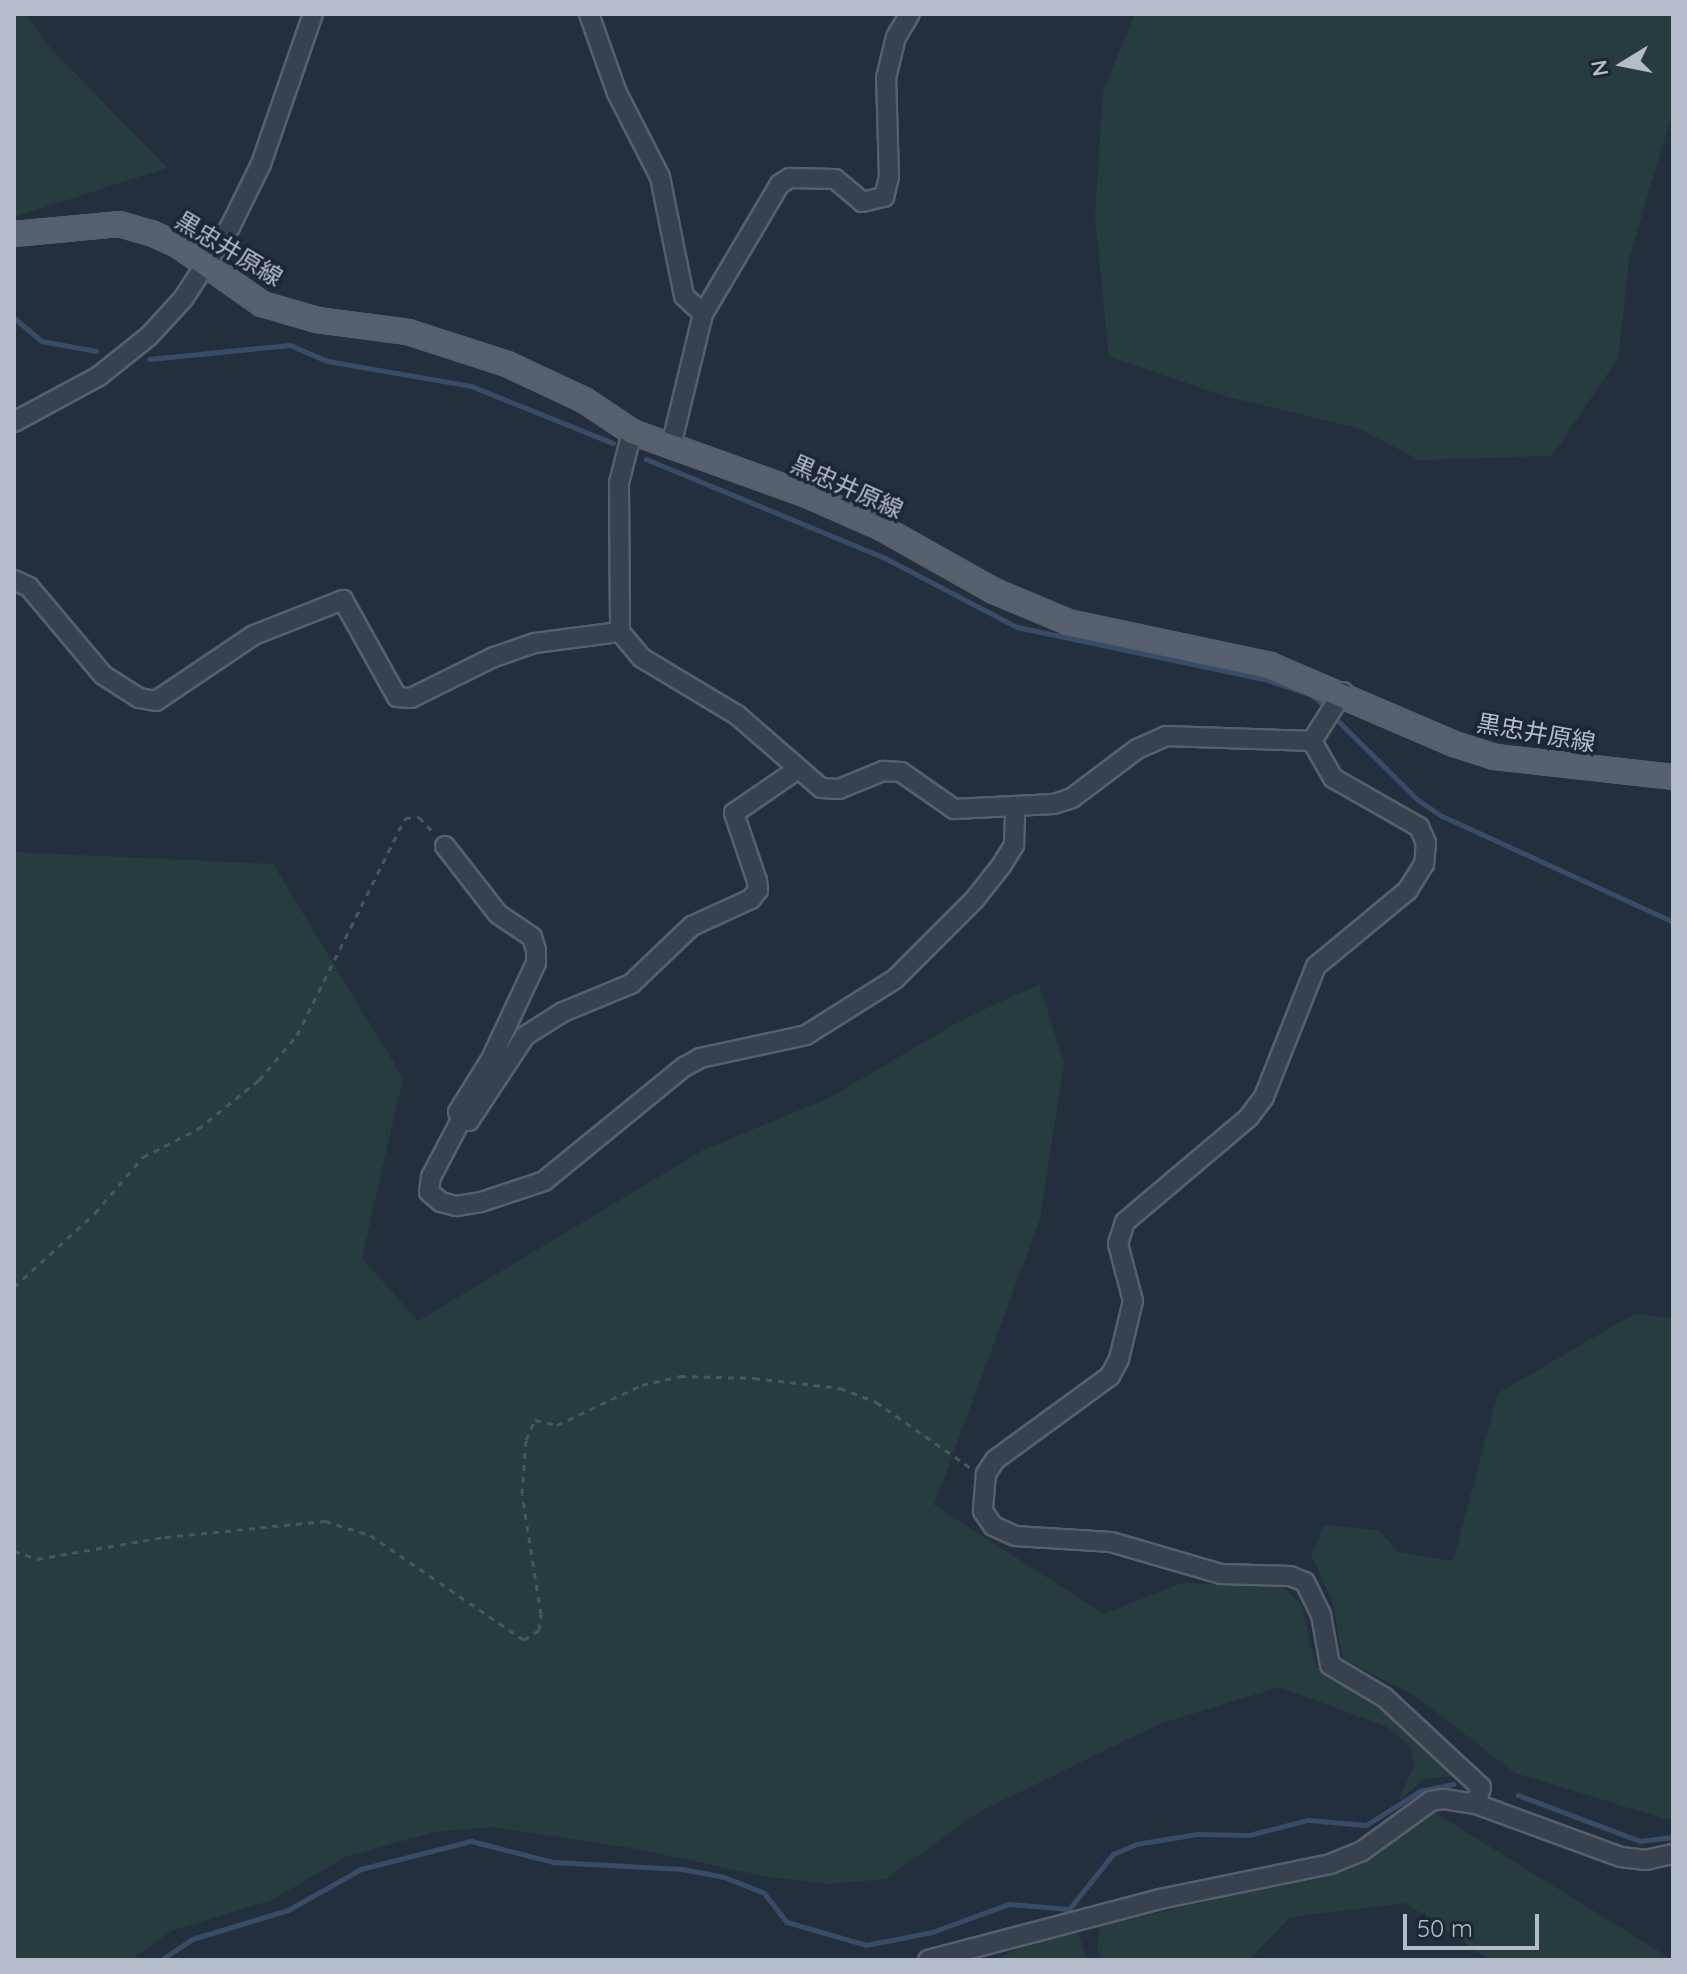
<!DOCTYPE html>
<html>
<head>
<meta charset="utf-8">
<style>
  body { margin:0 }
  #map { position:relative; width:1687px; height:1974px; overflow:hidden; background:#242f3e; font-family:Quicksand,"Noto Sans JP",sans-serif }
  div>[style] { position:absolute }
  .green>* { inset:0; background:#263c3f }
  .stream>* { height:5px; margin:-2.5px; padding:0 2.5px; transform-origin:2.5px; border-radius:2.5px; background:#394c67 }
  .path>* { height:3px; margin-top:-1.5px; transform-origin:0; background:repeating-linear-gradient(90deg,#44595c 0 6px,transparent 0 12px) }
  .roads { filter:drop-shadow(2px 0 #565f6c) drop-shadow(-2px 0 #565f6c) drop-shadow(0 2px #565f6c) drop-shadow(0 -2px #565f6c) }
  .minor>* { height:18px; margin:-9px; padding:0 9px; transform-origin:9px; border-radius:9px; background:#38414e }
  .major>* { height:22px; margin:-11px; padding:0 11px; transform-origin:11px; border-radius:11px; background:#56606e }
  span { translate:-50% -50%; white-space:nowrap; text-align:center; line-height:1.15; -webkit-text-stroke:7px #1d2633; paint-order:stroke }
  .street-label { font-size:24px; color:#b4bcc9 }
  .frame { position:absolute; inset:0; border:16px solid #b4bcc9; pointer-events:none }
  .north { position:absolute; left:1583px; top:24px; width:80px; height:80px; -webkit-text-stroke:6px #1d2633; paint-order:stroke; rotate:260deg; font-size:22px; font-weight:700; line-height:32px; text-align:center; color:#b4bcc9 }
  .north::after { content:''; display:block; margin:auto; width:28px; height:36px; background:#b4bcc9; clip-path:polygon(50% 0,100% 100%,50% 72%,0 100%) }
  .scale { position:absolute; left:1403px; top:1914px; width:136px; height:36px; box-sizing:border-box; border:4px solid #b4bcc9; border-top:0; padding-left:10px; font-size:24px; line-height:28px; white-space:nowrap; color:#b4bcc9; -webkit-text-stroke:6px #1d2633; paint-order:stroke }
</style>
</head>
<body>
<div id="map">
  <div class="green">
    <div style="clip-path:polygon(14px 14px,26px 14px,45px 42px,167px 168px,14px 217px)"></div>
    <div style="clip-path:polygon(1135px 14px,1673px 14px,1673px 111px,1630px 255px,1618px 358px,1552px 456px,1419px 460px,1358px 428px,1228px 397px,1109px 357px,1095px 216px,1103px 91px)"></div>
    <div style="clip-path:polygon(14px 852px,273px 864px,403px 1078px,362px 1258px,418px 1321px,703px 1150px,829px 1098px,960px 1021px,1039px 984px,1064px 1063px,1040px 1219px,934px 1505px,1104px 1614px,1182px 1583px,1283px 1587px,1301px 1604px,1316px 1667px,1390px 1715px,1454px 1776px,1425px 1779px,1399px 1800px,1414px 1765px,1410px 1746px,1385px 1726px,1279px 1687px,1159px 1724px,979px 1812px,886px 1879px,829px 1884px,769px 1877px,632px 1848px,492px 1827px,435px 1832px,347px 1856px,272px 1900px,171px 1931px,131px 1960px,14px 1960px)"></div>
    <div style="clip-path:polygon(1634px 1314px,1673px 1318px,1673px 1817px,1669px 1820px,1515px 1773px,1415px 1696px,1343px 1659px,1332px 1600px,1311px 1555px,1324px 1525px,1378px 1530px,1398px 1552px,1453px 1561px,1498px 1393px)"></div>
    <div style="clip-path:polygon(1434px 1812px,1673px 1960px,1490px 1960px,1406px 1903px,1290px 1917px,1249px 1960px,1103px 1960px,1097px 1949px,1100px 1926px,1330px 1873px,1363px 1861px)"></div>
    <div style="clip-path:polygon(1078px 1933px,1087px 1960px,997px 1960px,1025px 1944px)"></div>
  </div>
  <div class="stream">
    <div style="left:14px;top:318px;width:35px;rotate:40deg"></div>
    <div style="left:41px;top:341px;width:56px;rotate:10.3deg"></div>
    <div style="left:149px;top:359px;width:142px;rotate:-5.7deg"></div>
    <div style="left:290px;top:345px;width:40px;rotate:23.4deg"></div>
    <div style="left:327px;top:361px;width:146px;rotate:9.8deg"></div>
    <div style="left:471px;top:386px;width:153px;rotate:21.9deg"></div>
    <div style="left:646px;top:459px;width:256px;rotate:22.5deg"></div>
    <div style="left:883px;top:557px;width:151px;rotate:27.6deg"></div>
    <div style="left:1017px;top:627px;width:252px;rotate:11.9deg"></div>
    <div style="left:1264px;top:679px;width:51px;rotate:18.4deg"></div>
    <div style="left:1312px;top:695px;width:20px;rotate:41deg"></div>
    <div style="left:1333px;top:716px;width:120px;rotate:44.7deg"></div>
    <div style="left:1418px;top:800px;width:29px;rotate:34deg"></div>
    <div style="left:1442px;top:816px;width:254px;rotate:24.6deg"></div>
    <div style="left:1518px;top:1795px;width:130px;rotate:20.7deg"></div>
    <div style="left:1640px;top:1841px;width:33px;rotate:-7deg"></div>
    <div style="left:161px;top:1960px;width:37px;rotate:-34deg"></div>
    <div style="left:192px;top:1939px;width:100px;rotate:-16.8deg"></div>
    <div style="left:288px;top:1910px;width:84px;rotate:-29.3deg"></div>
    <div style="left:361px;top:1869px;width:114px;rotate:-14.3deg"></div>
    <div style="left:471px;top:1841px;width:85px;rotate:14.4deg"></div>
    <div style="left:553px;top:1862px;width:129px;rotate:3.1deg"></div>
    <div style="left:682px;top:1869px;width:43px;rotate:10.8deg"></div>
    <div style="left:724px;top:1877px;width:43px;rotate:21.8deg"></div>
    <div style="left:764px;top:1893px;width:37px;rotate:52deg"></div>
    <div style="left:787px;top:1922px;width:82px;rotate:16.2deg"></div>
    <div style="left:866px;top:1945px;width:67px;rotate:-11.1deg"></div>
    <div style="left:932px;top:1932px;width:82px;rotate:-20deg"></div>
    <div style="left:1009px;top:1904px;width:60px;rotate:4.8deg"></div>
    <div style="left:1069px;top:1909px;width:70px;rotate:-51.3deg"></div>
    <div style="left:1113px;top:1854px;width:25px;rotate:-23deg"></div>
    <div style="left:1136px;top:1844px;width:62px;rotate:-9.3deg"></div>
    <div style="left:1197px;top:1834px;width:52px;rotate:1.1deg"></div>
    <div style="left:1249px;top:1835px;width:61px;rotate:-14.3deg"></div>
    <div style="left:1308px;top:1820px;width:58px;rotate:4.9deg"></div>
    <div style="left:1366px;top:1825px;width:64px;rotate:-32.2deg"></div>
    <div style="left:1420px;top:1791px;width:34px;rotate:-12deg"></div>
  </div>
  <div class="path">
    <div style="left:14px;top:1287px;width:110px;rotate:-42.4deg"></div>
    <div style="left:95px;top:1213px;width:74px;rotate:-49.4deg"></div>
    <div style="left:143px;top:1157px;width:62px;rotate:-27deg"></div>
    <div style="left:198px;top:1129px;width:78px;rotate:-38.8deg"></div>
    <div style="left:259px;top:1080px;width:59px;rotate:-49.8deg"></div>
    <div style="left:297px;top:1035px;width:242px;rotate:-63.5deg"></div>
    <div style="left:405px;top:818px;width:14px;rotate:-4deg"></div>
    <div style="left:419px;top:817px;width:21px;rotate:47deg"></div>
    <div style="left:14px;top:1551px;width:24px;rotate:19deg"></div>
    <div style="left:37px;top:1559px;width:130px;rotate:-9.8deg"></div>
    <div style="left:165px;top:1537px;width:161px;rotate:-5.7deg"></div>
    <div style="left:325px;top:1521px;width:47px;rotate:17.3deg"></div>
    <div style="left:370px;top:1535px;width:186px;rotate:34.3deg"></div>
    <div style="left:524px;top:1640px;width:18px;rotate:-34deg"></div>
    <div style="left:539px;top:1630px;width:16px;rotate:-83deg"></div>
    <div style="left:541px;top:1614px;width:121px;rotate:-99deg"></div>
    <div style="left:522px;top:1494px;width:54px;rotate:-85.8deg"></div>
    <div style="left:526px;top:1440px;width:22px;rotate:-66deg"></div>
    <div style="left:535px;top:1420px;width:23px;rotate:13deg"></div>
    <div style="left:557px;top:1425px;width:94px;rotate:-25.2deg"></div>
    <div style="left:642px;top:1385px;width:39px;rotate:-13deg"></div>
    <div style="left:680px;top:1376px;width:74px;rotate:1.5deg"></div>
    <div style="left:754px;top:1378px;width:87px;rotate:6.6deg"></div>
    <div style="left:840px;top:1388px;width:39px;rotate:21deg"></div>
    <div style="left:876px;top:1402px;width:116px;rotate:34.8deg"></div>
  </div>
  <div class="roads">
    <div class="minor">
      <div style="left:589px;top:14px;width:84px;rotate:70.5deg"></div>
      <div style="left:617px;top:93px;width:94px;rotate:62.9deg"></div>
      <div style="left:660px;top:177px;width:121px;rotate:78.6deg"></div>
      <div style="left:684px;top:296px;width:26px;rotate:43deg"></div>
      <div style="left:14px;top:422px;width:97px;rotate:-28.4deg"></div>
      <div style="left:99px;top:376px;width:64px;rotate:-38.7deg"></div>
      <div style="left:149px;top:336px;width:50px;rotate:-47.4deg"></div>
      <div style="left:183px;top:299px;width:86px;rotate:-56.9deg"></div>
      <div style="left:230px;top:227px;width:70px;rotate:-63.8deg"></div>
      <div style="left:261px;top:164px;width:159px;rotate:-70.9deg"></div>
      <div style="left:632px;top:432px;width:53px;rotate:104.3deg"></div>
      <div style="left:619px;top:483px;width:149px;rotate:89.6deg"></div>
      <div style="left:620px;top:632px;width:34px;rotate:50deg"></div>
      <div style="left:642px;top:658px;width:111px;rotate:31deg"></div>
      <div style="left:737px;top:715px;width:111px;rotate:41deg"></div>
      <div style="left:821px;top:788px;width:18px;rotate:3deg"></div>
      <div style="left:839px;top:789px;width:48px;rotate:-22.2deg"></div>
      <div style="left:883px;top:771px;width:18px;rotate:3deg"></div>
      <div style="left:901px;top:772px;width:65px;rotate:34.9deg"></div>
      <div style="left:954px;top:809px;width:100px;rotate:-2.9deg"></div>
      <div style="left:1054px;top:804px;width:19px;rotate:-18deg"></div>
      <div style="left:1072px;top:798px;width:81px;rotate:-37deg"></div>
      <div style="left:1137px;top:749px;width:32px;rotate:-24deg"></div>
      <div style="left:1166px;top:736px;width:146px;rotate:2deg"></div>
      <div style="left:671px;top:446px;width:136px;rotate:-76.4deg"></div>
      <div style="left:703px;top:314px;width:151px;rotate:-59.4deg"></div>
      <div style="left:780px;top:184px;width:12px;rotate:-31deg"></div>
      <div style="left:790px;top:178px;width:45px;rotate:1.3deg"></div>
      <div style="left:835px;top:179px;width:35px;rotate:40deg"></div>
      <div style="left:862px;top:202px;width:23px;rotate:-13deg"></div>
      <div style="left:884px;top:197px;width:21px;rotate:-76deg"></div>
      <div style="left:889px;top:177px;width:99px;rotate:-91.7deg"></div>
      <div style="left:886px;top:78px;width:42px;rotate:-76.3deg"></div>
      <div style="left:896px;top:37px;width:27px;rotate:-59deg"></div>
      <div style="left:14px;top:580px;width:17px;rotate:25deg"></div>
      <div style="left:29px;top:587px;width:115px;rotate:49.9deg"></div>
      <div style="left:103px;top:675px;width:43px;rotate:32.6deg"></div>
      <div style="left:139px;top:698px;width:17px;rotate:10deg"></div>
      <div style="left:156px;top:701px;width:118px;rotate:-34deg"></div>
      <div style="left:254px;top:635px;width:96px;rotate:-21.5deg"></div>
      <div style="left:343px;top:600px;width:111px;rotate:60.9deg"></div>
      <div style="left:397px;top:697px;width:14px;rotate:4deg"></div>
      <div style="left:411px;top:698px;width:93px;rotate:-26.3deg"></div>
      <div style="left:494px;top:657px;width:43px;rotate:-18.9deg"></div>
      <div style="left:535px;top:643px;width:86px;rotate:-7.4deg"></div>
      <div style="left:1312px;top:741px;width:43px;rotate:60.4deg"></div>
      <div style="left:1333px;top:778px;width:99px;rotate:29.7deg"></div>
      <div style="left:1419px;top:827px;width:17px;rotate:66deg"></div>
      <div style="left:1426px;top:843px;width:21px;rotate:95deg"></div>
      <div style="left:1424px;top:864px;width:31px;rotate:122deg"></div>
      <div style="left:1408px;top:890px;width:119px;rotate:140.4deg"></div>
      <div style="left:1316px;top:966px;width:141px;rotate:111.7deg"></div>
      <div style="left:1264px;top:1097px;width:26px;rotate:127deg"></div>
      <div style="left:1248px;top:1118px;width:161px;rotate:139.8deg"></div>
      <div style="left:1125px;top:1222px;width:23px;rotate:108deg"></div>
      <div style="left:1118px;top:1244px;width:59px;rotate:75.3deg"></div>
      <div style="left:1133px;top:1301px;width:60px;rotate:103.6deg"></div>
      <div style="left:1119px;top:1359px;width:19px;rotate:118deg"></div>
      <div style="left:1110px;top:1376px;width:142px;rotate:143.9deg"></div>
      <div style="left:995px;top:1460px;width:17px;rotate:123deg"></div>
      <div style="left:986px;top:1474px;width:37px;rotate:95deg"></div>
      <div style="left:983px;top:1511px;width:18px;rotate:56deg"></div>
      <div style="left:993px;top:1526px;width:24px;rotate:24deg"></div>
      <div style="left:1015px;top:1536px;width:96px;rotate:3.6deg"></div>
      <div style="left:1111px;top:1542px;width:115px;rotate:16.2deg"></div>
      <div style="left:1221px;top:1574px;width:69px;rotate:1.7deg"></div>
      <div style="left:1290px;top:1576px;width:16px;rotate:22deg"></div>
      <div style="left:1305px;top:1582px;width:37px;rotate:64deg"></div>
      <div style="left:1321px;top:1615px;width:51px;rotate:79.8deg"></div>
      <div style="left:1330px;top:1665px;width:63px;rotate:30.7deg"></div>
      <div style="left:1384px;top:1697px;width:132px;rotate:42.9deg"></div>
      <div style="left:1481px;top:1787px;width:18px;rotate:106deg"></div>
      <div style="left:1312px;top:741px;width:58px;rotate:-57.7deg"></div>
      <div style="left:445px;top:846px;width:86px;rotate:52.1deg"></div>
      <div style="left:498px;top:914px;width:41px;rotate:34.1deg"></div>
      <div style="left:532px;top:937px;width:14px;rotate:73deg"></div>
      <div style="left:536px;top:950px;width:13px;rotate:90deg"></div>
      <div style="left:536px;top:963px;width:106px;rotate:115.1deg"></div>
      <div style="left:491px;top:1059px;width:62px;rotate:121.9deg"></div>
      <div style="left:458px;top:1112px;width:14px;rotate:39deg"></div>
      <div style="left:469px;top:1121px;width:102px;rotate:-56.6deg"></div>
      <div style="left:525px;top:1036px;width:45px;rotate:-32.3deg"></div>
      <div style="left:563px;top:1012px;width:74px;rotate:-22.4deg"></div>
      <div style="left:631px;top:984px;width:84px;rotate:-43.6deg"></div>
      <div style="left:692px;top:926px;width:65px;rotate:-24.6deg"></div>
      <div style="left:751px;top:899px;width:11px;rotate:-52deg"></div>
      <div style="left:758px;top:890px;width:9px;rotate:-96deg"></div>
      <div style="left:757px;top:881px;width:72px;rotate:-108.7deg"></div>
      <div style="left:734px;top:813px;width:74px;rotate:-34.5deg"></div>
      <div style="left:463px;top:1116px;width:69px;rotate:117.7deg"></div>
      <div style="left:431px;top:1177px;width:15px;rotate:98deg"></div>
      <div style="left:429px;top:1192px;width:16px;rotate:40deg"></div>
      <div style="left:441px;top:1202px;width:16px;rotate:15deg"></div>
      <div style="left:456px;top:1206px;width:25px;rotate:-9deg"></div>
      <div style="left:481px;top:1202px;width:66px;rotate:-18.4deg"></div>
      <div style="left:544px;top:1181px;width:181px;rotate:-39.2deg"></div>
      <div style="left:684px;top:1067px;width:18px;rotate:-29deg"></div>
      <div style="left:700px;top:1058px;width:108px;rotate:-12.2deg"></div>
      <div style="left:806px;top:1035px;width:105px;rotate:-32.2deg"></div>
      <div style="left:895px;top:979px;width:113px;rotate:-45deg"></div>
      <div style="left:975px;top:899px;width:42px;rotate:-51.8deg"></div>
      <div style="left:1001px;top:866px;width:25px;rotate:-58deg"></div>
      <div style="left:1014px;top:845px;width:37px;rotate:-88deg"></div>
      <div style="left:928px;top:1960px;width:240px;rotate:-14.7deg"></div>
      <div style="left:1160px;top:1899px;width:174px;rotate:-11.6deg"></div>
      <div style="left:1330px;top:1864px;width:35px;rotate:-22deg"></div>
      <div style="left:1362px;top:1851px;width:85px;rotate:-35.9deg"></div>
      <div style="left:1431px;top:1801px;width:13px;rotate:-9deg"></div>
      <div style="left:1444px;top:1799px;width:32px;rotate:9deg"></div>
      <div style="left:1476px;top:1804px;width:154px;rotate:20.1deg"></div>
      <div style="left:1621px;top:1857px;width:25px;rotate:7deg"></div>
      <div style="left:1646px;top:1860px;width:28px;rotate:-13deg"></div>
    </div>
    <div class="major">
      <div style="left:14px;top:234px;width:105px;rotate:-5.4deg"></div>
      <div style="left:119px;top:224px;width:33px;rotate:16deg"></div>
      <div style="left:151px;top:233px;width:30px;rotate:24deg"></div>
      <div style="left:178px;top:245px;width:103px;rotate:35.1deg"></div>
      <div style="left:262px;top:304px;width:57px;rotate:16.2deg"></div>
      <div style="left:317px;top:320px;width:92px;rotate:7.5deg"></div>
      <div style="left:408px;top:332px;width:104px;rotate:17.9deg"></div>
      <div style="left:507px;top:364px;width:85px;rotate:25.1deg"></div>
      <div style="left:584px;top:400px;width:58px;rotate:33.7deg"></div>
      <div style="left:632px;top:432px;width:186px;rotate:19.8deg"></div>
      <div style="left:807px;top:495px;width:80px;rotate:23.7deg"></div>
      <div style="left:880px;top:527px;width:131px;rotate:29.3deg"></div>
      <div style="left:994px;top:591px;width:80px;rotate:22.7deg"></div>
      <div style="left:1068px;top:622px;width:207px;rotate:12deg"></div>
      <div style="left:1270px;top:665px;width:200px;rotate:23.2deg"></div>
      <div style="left:1454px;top:744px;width:43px;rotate:17.6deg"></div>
      <div style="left:1495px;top:757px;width:179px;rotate:6.4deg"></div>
    </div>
  </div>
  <div class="street-label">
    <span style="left:229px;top:249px;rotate:31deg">黒忠井原線</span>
    <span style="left:847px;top:487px;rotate:24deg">黒忠井原線</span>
    <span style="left:1536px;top:733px;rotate:10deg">黒忠井原線</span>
  </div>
  <div class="frame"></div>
  <div class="north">N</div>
  <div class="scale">50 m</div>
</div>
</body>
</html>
